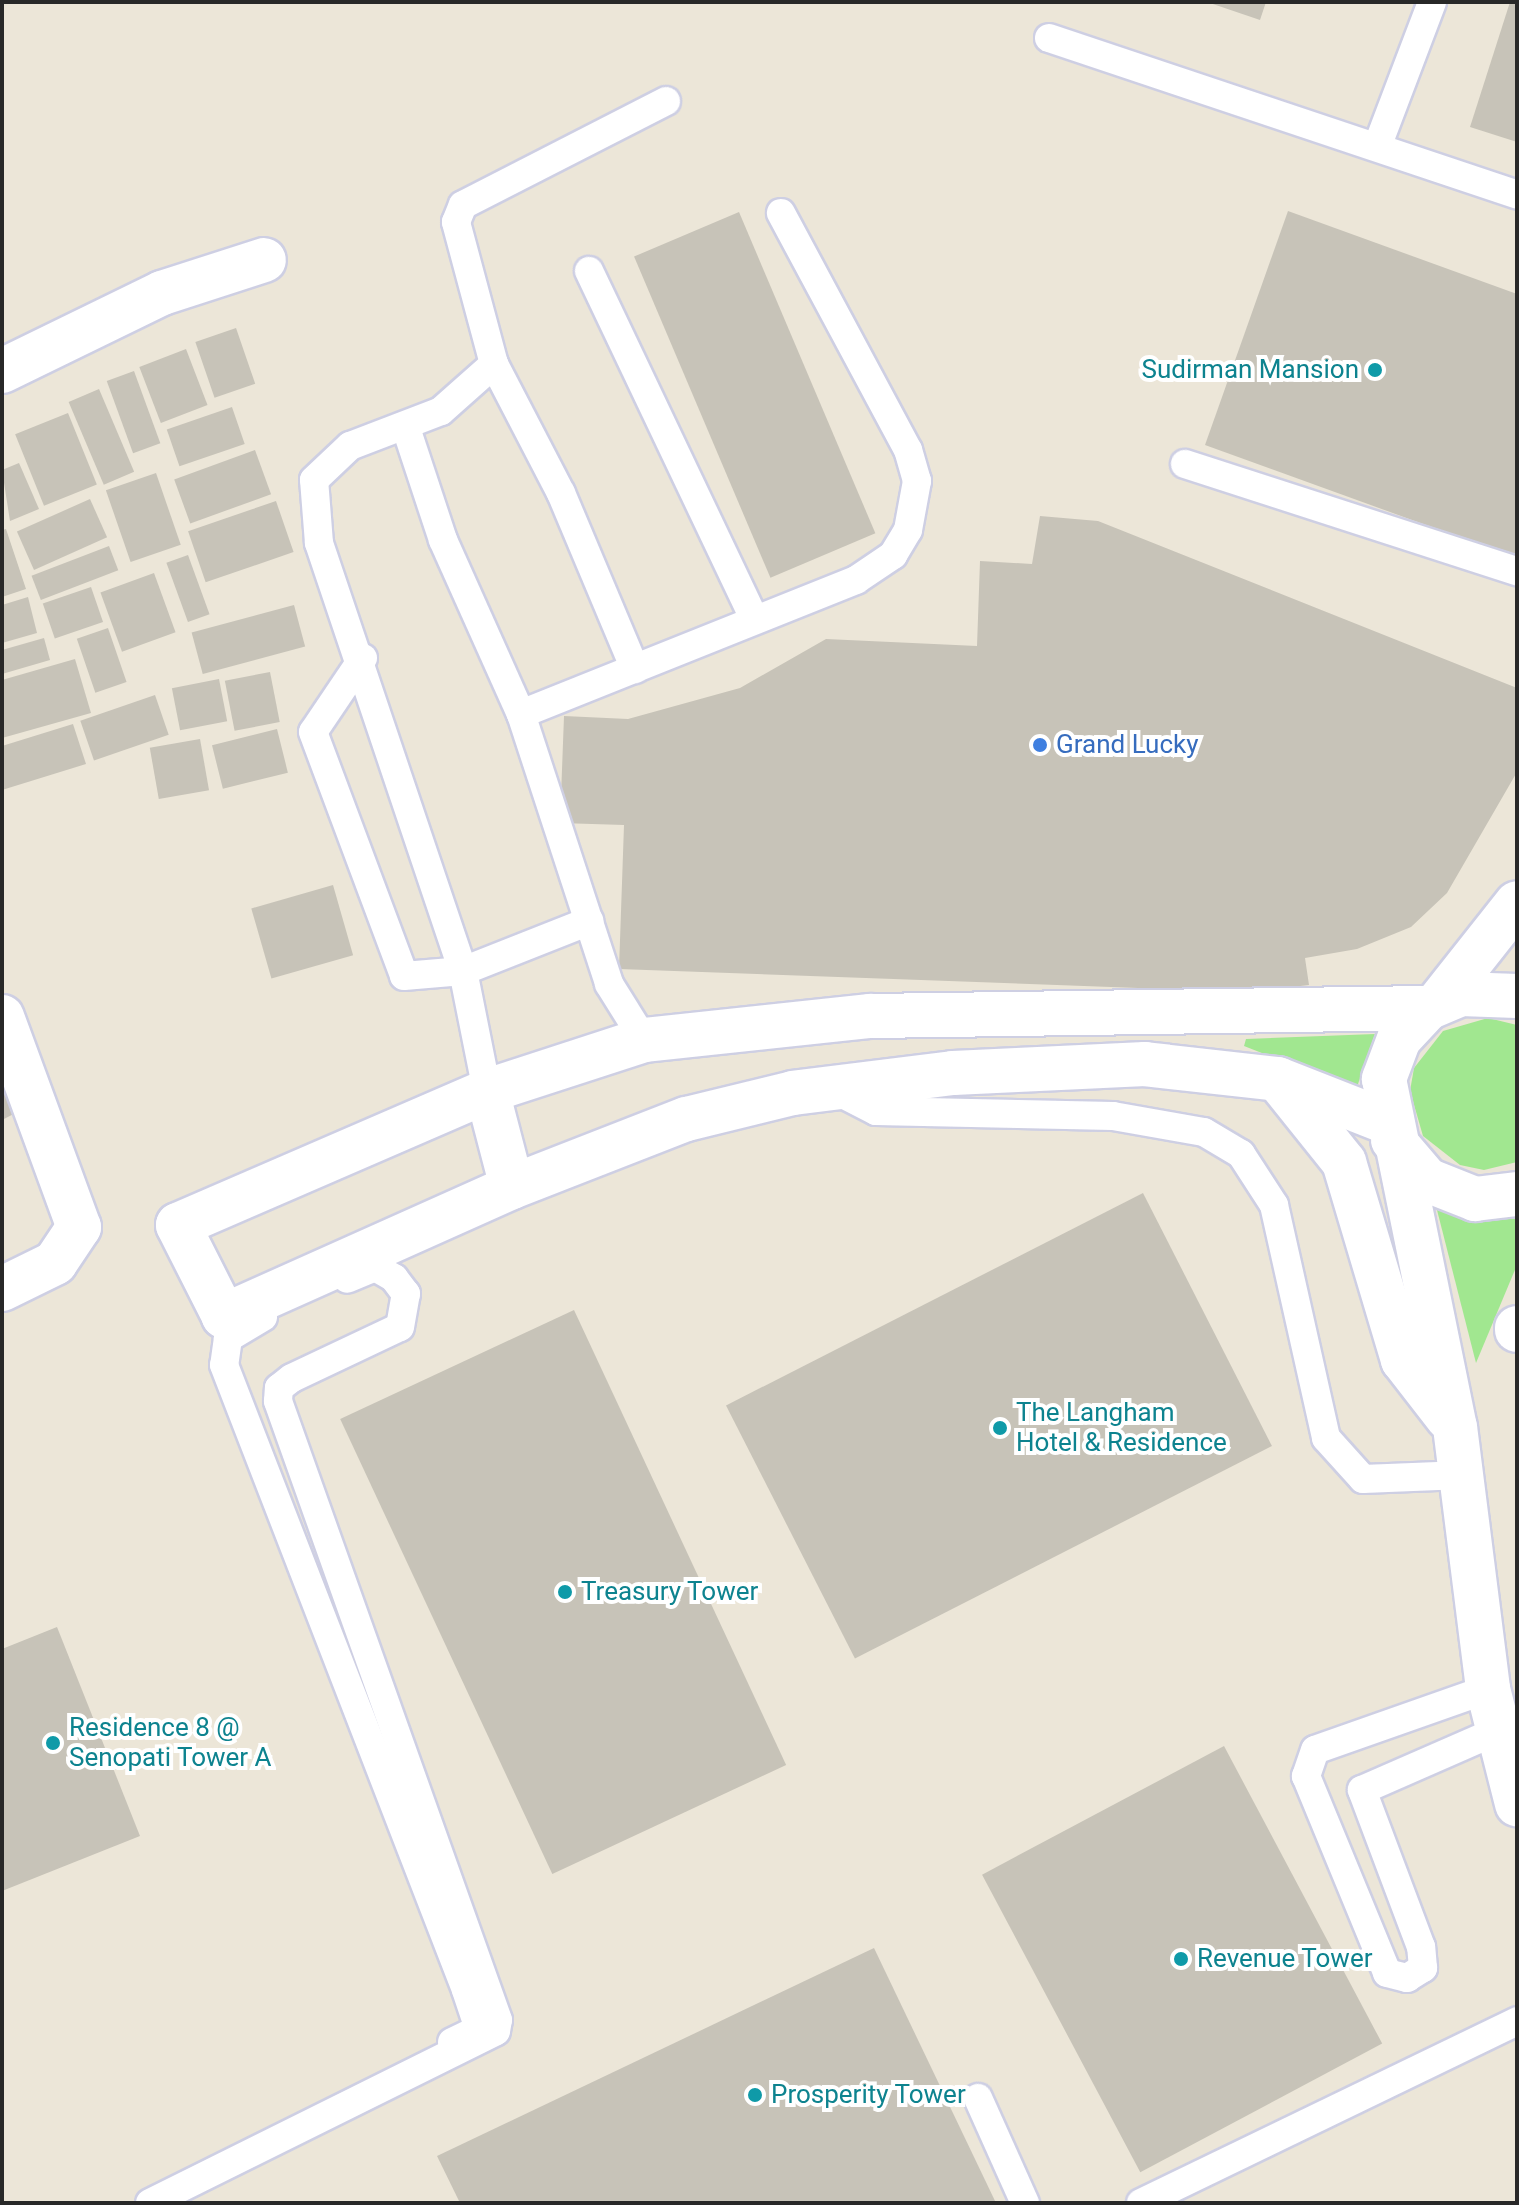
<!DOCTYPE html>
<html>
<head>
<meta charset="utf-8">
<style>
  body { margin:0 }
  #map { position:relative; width:1519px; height:2205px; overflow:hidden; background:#ece6d8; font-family:Roboto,sans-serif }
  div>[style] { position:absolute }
  .green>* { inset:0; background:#a1e790 }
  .building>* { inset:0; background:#c7c3b8; transform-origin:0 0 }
  .roads { filter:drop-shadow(2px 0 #cecfe3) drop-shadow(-2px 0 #cecfe3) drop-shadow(0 2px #cecfe3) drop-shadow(0 -2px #cecfe3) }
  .lane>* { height:28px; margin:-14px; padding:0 14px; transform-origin:14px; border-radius:14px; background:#fff }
  .street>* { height:44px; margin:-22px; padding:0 22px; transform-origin:22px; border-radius:22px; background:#fff }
  .secondary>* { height:44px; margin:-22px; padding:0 22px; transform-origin:22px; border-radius:22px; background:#fff }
  .dots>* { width:22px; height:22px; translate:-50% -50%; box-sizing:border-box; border:4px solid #fff; border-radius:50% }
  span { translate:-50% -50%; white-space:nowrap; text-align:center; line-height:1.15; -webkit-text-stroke:8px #fff; paint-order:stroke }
  .culture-label { font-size:26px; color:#0d838f }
  .right { translate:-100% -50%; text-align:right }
  .left { translate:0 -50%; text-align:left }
  .shop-label { font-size:26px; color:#366cbe }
  .frame { position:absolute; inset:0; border:4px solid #282828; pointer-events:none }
</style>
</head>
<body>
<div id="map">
  <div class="green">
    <div style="clip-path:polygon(1488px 1018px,1517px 1025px,1517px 1162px,1484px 1170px,1460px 1165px,1423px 1136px,1410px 1091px,1414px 1068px,1443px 1031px)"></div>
    <div style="clip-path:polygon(1375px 1034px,1356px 1090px,1244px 1046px,1246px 1039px)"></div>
    <div style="clip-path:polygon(1437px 1210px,1517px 1219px,1517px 1265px,1476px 1363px)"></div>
  </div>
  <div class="building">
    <div style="clip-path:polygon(1207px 2px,1266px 2px,1260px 20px)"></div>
    <div style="clip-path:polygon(1510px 2px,1517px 2px,1517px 142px,1470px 127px)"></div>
    <div style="clip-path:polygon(1288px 211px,1517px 294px,1517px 558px,1205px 445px)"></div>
    <div style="left:739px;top:212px;width:349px;height:114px;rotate:67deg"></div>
    <div style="left:236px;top:328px;width:59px;height:43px;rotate:71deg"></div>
    <div style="left:186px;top:349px;width:60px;height:50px;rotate:69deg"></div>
    <div style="left:134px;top:371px;width:77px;height:29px;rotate:70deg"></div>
    <div style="left:99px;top:389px;width:90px;height:33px;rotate:67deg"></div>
    <div style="left:232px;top:407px;width:39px;height:69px;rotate:71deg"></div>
    <div style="left:68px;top:413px;width:77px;height:57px;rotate:68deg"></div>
    <div style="left:255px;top:450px;width:47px;height:86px;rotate:70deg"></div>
    <div style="clip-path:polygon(19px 463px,39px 509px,10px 521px,2px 470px)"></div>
    <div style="left:156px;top:473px;width:76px;height:53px;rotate:71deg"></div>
    <div style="left:90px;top:499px;width:42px;height:80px;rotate:66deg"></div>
    <div style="left:276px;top:501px;width:54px;height:93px;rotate:71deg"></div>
    <div style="clip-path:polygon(1040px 516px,1098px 521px,1517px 688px,1517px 772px,1447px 893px,1411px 927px,1357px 949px,1305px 958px,1309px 985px,1247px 992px,619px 969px,624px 825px,560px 823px,564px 716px,628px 719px,740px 688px,826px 639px,977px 646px,980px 561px,1032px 564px)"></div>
    <div style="clip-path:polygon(6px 529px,26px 589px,2px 597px,2px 530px)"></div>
    <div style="left:109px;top:546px;width:26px;height:83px;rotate:69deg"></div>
    <div style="left:188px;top:555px;width:63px;height:23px;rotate:70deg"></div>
    <div style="left:154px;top:573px;width:63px;height:57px;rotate:70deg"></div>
    <div style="left:91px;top:587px;width:37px;height:51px;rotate:71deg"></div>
    <div style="clip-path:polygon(28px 597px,37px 633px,2px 643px,2px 605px)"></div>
    <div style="left:294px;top:605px;width:43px;height:106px;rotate:75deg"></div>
    <div style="left:108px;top:628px;width:57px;height:33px;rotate:71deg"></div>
    <div style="clip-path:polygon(44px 638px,50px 660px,2px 674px,2px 650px)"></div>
    <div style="clip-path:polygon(75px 659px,91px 713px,2px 738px,2px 680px)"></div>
    <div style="left:270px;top:672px;width:51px;height:46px;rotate:79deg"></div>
    <div style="left:219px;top:679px;width:43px;height:48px;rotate:79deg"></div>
    <div style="left:155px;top:695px;width:42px;height:79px;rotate:71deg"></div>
    <div style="clip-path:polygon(73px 724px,86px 764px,2px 790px,2px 746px)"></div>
    <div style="left:277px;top:729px;width:45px;height:67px;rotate:76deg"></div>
    <div style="left:200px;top:739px;width:52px;height:51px;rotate:80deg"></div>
    <div style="left:333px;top:885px;width:73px;height:85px;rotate:74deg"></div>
    <div style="clip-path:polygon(2px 1059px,31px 1105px,2px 1120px)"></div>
    <div style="left:1143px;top:1193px;width:284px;height:468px;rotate:63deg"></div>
    <div style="left:574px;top:1310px;width:502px;height:258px;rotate:65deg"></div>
    <div style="clip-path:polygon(57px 1627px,140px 1836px,2px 1891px,2px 1649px)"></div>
    <div style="left:1224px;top:1746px;width:337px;height:274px;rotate:62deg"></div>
    <div style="clip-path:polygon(874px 1948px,996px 2203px,460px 2203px,437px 2156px)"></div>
  </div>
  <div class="roads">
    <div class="lane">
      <div style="left:1049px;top:38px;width:494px;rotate:18.5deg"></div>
      <div style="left:1377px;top:147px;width:155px;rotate:-69.2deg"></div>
      <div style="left:589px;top:271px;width:386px;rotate:64.6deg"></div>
      <div style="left:494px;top:364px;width:145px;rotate:62.6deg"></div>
      <div style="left:561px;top:493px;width:191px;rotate:67.2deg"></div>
      <div style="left:406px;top:428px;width:118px;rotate:71.7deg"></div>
      <div style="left:443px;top:540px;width:191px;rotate:65.9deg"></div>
      <div style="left:521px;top:714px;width:284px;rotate:71.9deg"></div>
      <div style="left:609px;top:984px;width:66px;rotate:58deg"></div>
      <div style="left:1185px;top:464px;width:349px;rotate:17.9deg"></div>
      <div style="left:363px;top:658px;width:89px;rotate:124deg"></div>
      <div style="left:313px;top:732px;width:260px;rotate:69.5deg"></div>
      <div style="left:404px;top:976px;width:59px;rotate:-4.8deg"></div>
      <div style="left:463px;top:971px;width:136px;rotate:-21.6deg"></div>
      <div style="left:521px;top:714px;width:361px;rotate:-21.8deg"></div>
      <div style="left:856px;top:580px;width:45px;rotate:-34deg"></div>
      <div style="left:893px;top:555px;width:29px;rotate:-59deg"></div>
      <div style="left:908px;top:530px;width:50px;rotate:-79.6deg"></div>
      <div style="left:917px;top:481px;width:32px;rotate:-106deg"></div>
      <div style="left:908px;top:450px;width:269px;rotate:-118.2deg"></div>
      <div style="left:835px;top:1090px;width:46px;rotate:27.1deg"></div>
      <div style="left:876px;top:1111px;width:237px;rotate:1.2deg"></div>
      <div style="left:1113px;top:1116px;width:92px;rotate:10deg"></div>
      <div style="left:1204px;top:1132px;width:43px;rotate:30.7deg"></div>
      <div style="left:1241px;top:1154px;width:61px;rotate:57.1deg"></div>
      <div style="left:1274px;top:1205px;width:239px;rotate:77.4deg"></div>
      <div style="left:1326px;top:1438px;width:55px;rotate:47.9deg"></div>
      <div style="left:1363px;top:1479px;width:100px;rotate:-2.3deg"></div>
      <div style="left:487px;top:1091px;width:122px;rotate:-101.3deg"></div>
      <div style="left:463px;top:971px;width:452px;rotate:-108.6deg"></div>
      <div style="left:319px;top:543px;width:63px;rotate:-94.5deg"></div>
      <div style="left:314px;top:480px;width:50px;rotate:-43.4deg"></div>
      <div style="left:350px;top:446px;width:97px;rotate:-21deg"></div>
      <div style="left:441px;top:411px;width:71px;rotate:-41.6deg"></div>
      <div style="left:494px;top:364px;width:147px;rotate:-105deg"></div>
      <div style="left:456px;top:222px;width:18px;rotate:-68deg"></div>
      <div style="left:463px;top:205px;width:228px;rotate:-27.1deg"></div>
      <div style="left:263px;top:1317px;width:41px;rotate:149deg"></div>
      <div style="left:228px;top:1338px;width:27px;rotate:98deg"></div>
      <div style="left:224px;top:1365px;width:670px;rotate:68.83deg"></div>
      <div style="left:466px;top:1990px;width:41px;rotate:71.6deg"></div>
      <div style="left:479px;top:2029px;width:30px;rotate:154deg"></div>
      <div style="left:1488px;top:1689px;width:183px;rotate:160.6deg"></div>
      <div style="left:1315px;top:1750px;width:28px;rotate:109deg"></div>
      <div style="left:1306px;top:1776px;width:213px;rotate:67.6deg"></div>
      <div style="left:1387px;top:1973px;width:21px;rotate:14deg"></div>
      <div style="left:1407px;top:1978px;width:19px;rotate:-32deg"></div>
      <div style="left:1423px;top:1968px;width:21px;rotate:-95deg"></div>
      <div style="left:1421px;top:1947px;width:168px;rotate:-110.6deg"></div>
      <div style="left:1362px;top:1790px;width:147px;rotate:-23.6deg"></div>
      <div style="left:978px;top:2098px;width:115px;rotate:65.9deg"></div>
      <div style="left:150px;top:2203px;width:386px;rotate:-26.4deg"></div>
      <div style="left:496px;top:2031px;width:11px;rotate:-80deg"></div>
      <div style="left:498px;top:2020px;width:657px;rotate:-109.57deg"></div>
      <div style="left:278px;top:1401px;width:13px;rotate:-86deg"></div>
      <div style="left:279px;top:1388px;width:16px;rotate:-38deg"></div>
      <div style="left:292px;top:1378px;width:119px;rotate:-25.3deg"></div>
      <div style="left:400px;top:1327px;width:34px;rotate:-80deg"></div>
      <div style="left:406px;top:1294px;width:20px;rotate:-127deg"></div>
      <div style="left:394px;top:1278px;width:22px;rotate:-150deg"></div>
      <div style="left:375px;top:1267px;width:30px;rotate:157deg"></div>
      <div style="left:1141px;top:2203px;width:418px;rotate:-25.8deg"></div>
    </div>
    <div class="street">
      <div style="left:2px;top:371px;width:178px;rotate:-26deg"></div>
      <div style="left:162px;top:293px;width:107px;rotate:-17.9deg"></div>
      <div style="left:2px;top:1017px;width:224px;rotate:69.9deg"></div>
      <div style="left:79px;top:1227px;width:43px;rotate:123.7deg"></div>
      <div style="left:55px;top:1263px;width:59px;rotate:153.9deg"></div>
    </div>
    <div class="secondary">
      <div style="left:1517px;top:996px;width:56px;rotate:-178deg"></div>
      <div style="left:1461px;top:994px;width:36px;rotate:157deg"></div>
      <div style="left:1428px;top:1008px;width:42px;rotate:133.1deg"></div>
      <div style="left:1399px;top:1039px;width:43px;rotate:110.6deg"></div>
      <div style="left:1384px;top:1079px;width:355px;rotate:78.5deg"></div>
      <div style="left:1455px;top:1427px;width:264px;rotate:82.8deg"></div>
      <div style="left:1488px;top:1689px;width:119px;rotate:75.8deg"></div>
      <div style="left:1438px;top:1003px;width:127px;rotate:-51.7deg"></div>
      <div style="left:1279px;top:1081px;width:104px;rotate:51.3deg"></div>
      <div style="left:1344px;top:1162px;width:207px;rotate:73.4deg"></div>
      <div style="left:1403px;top:1360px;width:73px;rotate:52.2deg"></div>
      <div style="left:487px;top:1091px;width:99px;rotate:75.4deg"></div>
      <div style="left:1387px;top:1122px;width:117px;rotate:-158.5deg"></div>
      <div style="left:1278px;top:1079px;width:134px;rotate:-173.6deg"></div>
      <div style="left:1145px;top:1064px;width:192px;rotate:177.3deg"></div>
      <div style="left:953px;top:1073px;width:161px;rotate:172.9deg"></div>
      <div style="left:793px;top:1093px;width:110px;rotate:166.3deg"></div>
      <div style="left:686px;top:1119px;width:187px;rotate:158.7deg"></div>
      <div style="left:512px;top:1187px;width:316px;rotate:155.9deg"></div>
      <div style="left:224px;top:1316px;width:102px;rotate:-116.8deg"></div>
      <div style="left:178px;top:1225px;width:337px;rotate:-23.4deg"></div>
      <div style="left:487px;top:1091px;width:165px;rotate:-18deg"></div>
      <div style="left:644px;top:1040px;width:227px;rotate:-6.1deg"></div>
      <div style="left:870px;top:1016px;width:558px;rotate:-0.82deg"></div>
      <div style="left:1393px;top:1140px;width:52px;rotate:49.6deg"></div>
      <div style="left:1427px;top:1180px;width:52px;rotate:21.6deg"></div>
      <div style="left:1475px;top:1199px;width:42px;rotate:-6.8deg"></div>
      <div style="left:1517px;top:1328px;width:2px;rotate:90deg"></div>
    </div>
  </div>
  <div class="dots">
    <div style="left:1375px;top:370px;background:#0f9aa8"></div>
    <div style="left:1040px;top:745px;background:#3f7fe0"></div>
    <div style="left:1000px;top:1428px;background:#0f9aa8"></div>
    <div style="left:565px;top:1592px;background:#0f9aa8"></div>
    <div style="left:53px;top:1743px;background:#0f9aa8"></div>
    <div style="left:1181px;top:1959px;background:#0f9aa8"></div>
    <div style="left:755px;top:2095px;background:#0f9aa8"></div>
  </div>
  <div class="culture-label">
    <span class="right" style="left:1359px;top:370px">Sudirman Mansion</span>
    <span class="left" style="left:1016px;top:1428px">The Langham<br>Hotel &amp; Residence</span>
    <span class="left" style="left:581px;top:1592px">Treasury Tower</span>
    <span class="left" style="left:69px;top:1743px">Residence 8 @<br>Senopati Tower A</span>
    <span class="left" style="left:1197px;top:1959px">Revenue Tower</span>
    <span class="left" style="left:771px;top:2095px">Prosperity Tower</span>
  </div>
  <div class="shop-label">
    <span class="left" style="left:1056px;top:745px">Grand Lucky</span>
  </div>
  <div class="frame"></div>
</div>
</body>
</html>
